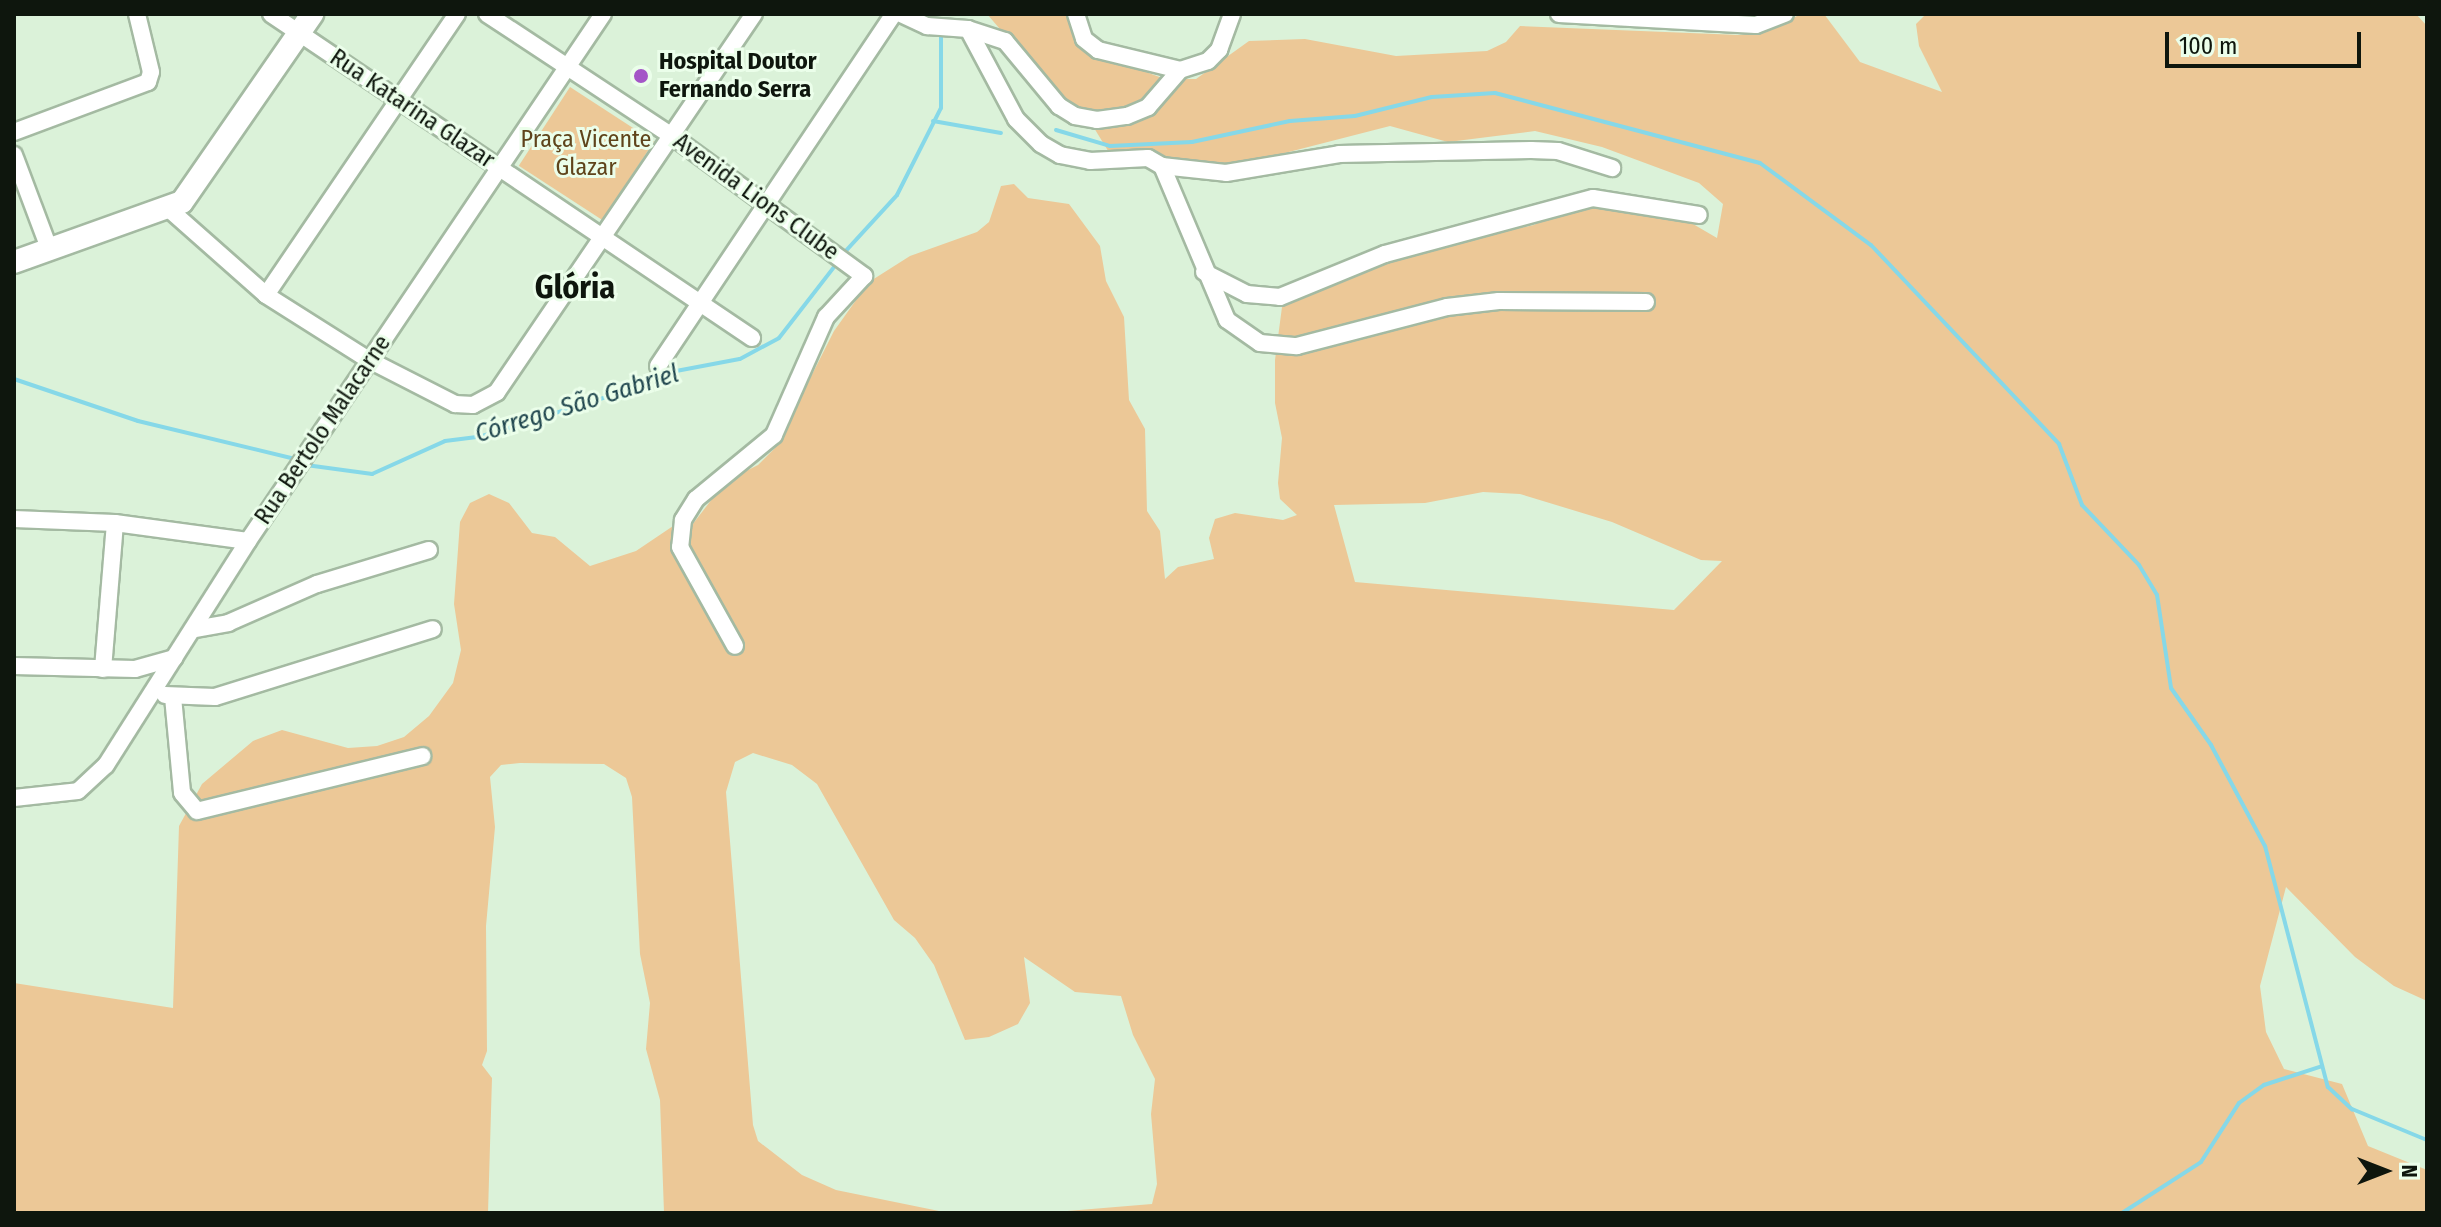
<!DOCTYPE html>
<html>
<head>
<meta charset="utf-8">
<style>
  body { margin:0 }
  #map { position:relative; width:2441px; height:1227px; overflow:hidden; background:#dbf2d9; font-family:"Fira Sans Condensed",sans-serif }
  div>[style] { position:absolute }
  .green>* { inset:0; background:#ecc897; transform-origin:0 0 }
  .stream>* { height:4px; margin:-2px; padding:0 2px; transform-origin:2px; border-radius:2px; background:#86d8e8 }
  .roads { filter:drop-shadow(2px 0 #a4baa2) drop-shadow(-2px 0 #a4baa2) drop-shadow(0 2px #a4baa2) drop-shadow(0 -2px #a4baa2) }
  .street>* { height:16px; margin:-8px; padding:0 8px; transform-origin:8px; border-radius:8px; background:#fff }
  .secondary>* { height:22px; margin:-11px; padding:0 11px; transform-origin:11px; border-radius:11px; background:#fff }
  .dots>* { width:22px; height:22px; translate:-50% -50%; box-sizing:border-box; border:4px solid #ebfeea; border-radius:50% }
  span { translate:-50% -50%; white-space:nowrap; text-align:center; line-height:1.15; -webkit-text-stroke:6px #ebfeea; paint-order:stroke }
  .poi-label { font-size:24px; color:#0e160d; font-weight:700 }
  .left { translate:0 -50%; text-align:left }
  .street-label { font-size:24px; color:#0e160d }
  .park-label { font-size:24px; color:#5f441b }
  .water-label { font-size:26px; color:#21474f; font-style:italic }
  .district-label { font-size:32px; color:#0e160d; font-weight:700 }
  .frame { position:absolute; inset:0; border:16px solid #0e160d; pointer-events:none }
  .north { position:absolute; left:2345px; top:1131px; width:80px; height:80px; -webkit-text-stroke:6px #ebfeea; paint-order:stroke; rotate:90deg; font-size:22px; font-weight:700; line-height:32px; text-align:center; color:#0e160d }
  .north::after { content:''; display:block; margin:auto; width:28px; height:36px; background:#0e160d; clip-path:polygon(50% 0,100% 100%,50% 72%,0 100%) }
  .scale { position:absolute; left:2165px; top:32px; width:196px; height:36px; box-sizing:border-box; border:4px solid #0e160d; border-top:0; padding-left:10px; font-size:24px; line-height:28px; white-space:nowrap; color:#0e160d; -webkit-text-stroke:6px #ebfeea; paint-order:stroke }
</style>
</head>
<body>
<div id="map">
  <div class="green">
    <div style="clip-path:polygon(evenodd,987px 14px,1077px 14px,1095px 43px,1116px 61px,1165px 79px,1196px 79px,1249px 41px,1305px 39px,1396px 56px,1487px 51px,1506px 42px,1520px 26px,1739px 35px,1765px 32px,1801px 14px,1824px 14px,1860px 62px,1942px 92px,1919px 46px,1916px 24px,1926px 14px,2416px 14px,2427px 26px,2427px 1001px,2394px 986px,2355px 957px,2286px 887px,2260px 986px,2266px 1032px,2284px 1069px,2342px 1084px,2368px 1146px,2427px 1170px,2427px 1213px,664px 1213px,660px 1100px,646px 1049px,650px 1003px,640px 954px,632px 797px,626px 778px,604px 764px,520px 763px,501px 765px,490px 777px,495px 827px,486px 926px,487px 1051px,482px 1065px,492px 1078px,488px 1213px,14px 1213px,14px 983px,173px 1008px,179px 826px,202px 784px,253px 741px,282px 730px,348px 748px,377px 746px,404px 737px,429px 716px,453px 683px,461px 650px,454px 604px,460px 522px,470px 503px,489px 494px,509px 503px,532px 533px,555px 537px,590px 566px,636px 551px,679px 522px,692px 525px,726px 481px,758px 465px,775px 448px,834px 331px,869px 282px,910px 256px,977px 232px,989px 222px,1001px 186px,1014px 184px,1028px 198px,1069px 204px,1100px 246px,1106px 281px,1124px 317px,1129px 400px,1145px 429px,1147px 511px,1160px 531px,1165px 579px,1178px 567px,1214px 559px,1209px 538px,1215px 519px,1235px 513px,1283px 520px,1297px 515px,1280px 499px,1278px 483px,1282px 438px,1275px 403px,1275px 360px,1282px 307px,1403px 254px,1534px 225px,1562px 210px,1588px 204px,1663px 215px,1693px 224px,1717px 238px,1723px 204px,1699px 183px,1602px 147px,1535px 131px,1448px 142px,1390px 126px,1277px 155px,1253px 168px,1110px 154px,1091px 123px,1042px 78px,987px 14px,1483px 492px,1520px 494px,1612px 522px,1701px 560px,1722px 561px,1674px 610px,1355px 582px,1334px 505px,1425px 503px,1483px 492px,987px 14px,753px 753px,792px 765px,817px 784px,894px 920px,915px 938px,934px 965px,965px 1040px,989px 1037px,1018px 1024px,1030px 1003px,1024px 957px,1075px 992px,1121px 996px,1133px 1035px,1155px 1079px,1151px 1114px,1157px 1184px,1152px 1204px,1055px 1212px,939px 1211px,836px 1190px,802px 1175px,758px 1141px,753px 1125px,726px 792px,735px 762px,753px 753px)"></div>
    <div style="left:570px;top:87px;width:100px;height:94px;rotate:33deg"></div>
  </div>
  <div class="stream">
    <div style="left:933px;top:121px;width:69px;rotate:10deg"></div>
    <div style="left:1056px;top:130px;width:56px;rotate:16.5deg"></div>
    <div style="left:1110px;top:146px;width:82px;rotate:-2.8deg"></div>
    <div style="left:1192px;top:142px;width:100px;rotate:-12.1deg"></div>
    <div style="left:1290px;top:121px;width:65px;rotate:-4.4deg"></div>
    <div style="left:1355px;top:116px;width:79px;rotate:-13.9deg"></div>
    <div style="left:1432px;top:97px;width:63px;rotate:-3.6deg"></div>
    <div style="left:1495px;top:93px;width:274px;rotate:14.8deg"></div>
    <div style="left:1760px;top:163px;width:138px;rotate:36.5deg"></div>
    <div style="left:1871px;top:245px;width:274px;rotate:46.6deg"></div>
    <div style="left:2059px;top:444px;width:65px;rotate:69.3deg"></div>
    <div style="left:2082px;top:505px;width:83px;rotate:46.5deg"></div>
    <div style="left:2139px;top:565px;width:35px;rotate:59deg"></div>
    <div style="left:2157px;top:595px;width:94px;rotate:81.4deg"></div>
    <div style="left:2171px;top:688px;width:70px;rotate:54.9deg"></div>
    <div style="left:2211px;top:745px;width:115px;rotate:61.9deg"></div>
    <div style="left:2265px;top:846px;width:249px;rotate:75.4deg"></div>
    <div style="left:2328px;top:1087px;width:33px;rotate:43deg"></div>
    <div style="left:2352px;top:1109px;width:81px;rotate:22.5deg"></div>
    <div style="left:842px;top:255px;width:81px;rotate:-47.5deg"></div>
    <div style="left:897px;top:195px;width:97px;rotate:-63.2deg"></div>
    <div style="left:941px;top:108px;width:76px;rotate:-90deg"></div>
    <div style="left:14px;top:379px;width:131px;rotate:18.7deg"></div>
    <div style="left:138px;top:421px;width:166px;rotate:13.6deg"></div>
    <div style="left:306px;top:465px;width:67px;rotate:7.8deg"></div>
    <div style="left:372px;top:474px;width:80px;rotate:-24.3deg"></div>
    <div style="left:445px;top:441px;width:34px;rotate:-7deg"></div>
    <div style="left:479px;top:437px;width:134px;rotate:-17.4deg"></div>
    <div style="left:607px;top:397px;width:53px;rotate:-24.6deg"></div>
    <div style="left:655px;top:375px;width:86px;rotate:-10.7deg"></div>
    <div style="left:740px;top:359px;width:44px;rotate:-28.3deg"></div>
    <div style="left:779px;top:338px;width:96px;rotate:-52.2deg"></div>
    <div style="left:2122px;top:1213px;width:94px;rotate:-32.8deg"></div>
    <div style="left:2201px;top:1162px;width:70px;rotate:-57.2deg"></div>
    <div style="left:2239px;top:1103px;width:31px;rotate:-36deg"></div>
    <div style="left:2264px;top:1085px;width:61px;rotate:-18.1deg"></div>
  </div>
  <div class="roads">
    <div class="street">
      <div style="left:271px;top:14px;width:580px;rotate:33.96deg"></div>
      <div style="left:487px;top:14px;width:222px;rotate:33.4deg"></div>
      <div style="left:672px;top:136px;width:238px;rotate:36.1deg"></div>
      <div style="left:864px;top:276px;width:56px;rotate:132.8deg"></div>
      <div style="left:826px;top:317px;width:129px;rotate:113.8deg"></div>
      <div style="left:774px;top:435px;width:101px;rotate:140.6deg"></div>
      <div style="left:696px;top:499px;width:25px;rotate:122deg"></div>
      <div style="left:683px;top:520px;width:27px;rotate:96deg"></div>
      <div style="left:680px;top:547px;width:113px;rotate:60.9deg"></div>
      <div style="left:901px;top:14px;width:29px;rotate:25deg"></div>
      <div style="left:927px;top:26px;width:41px;rotate:4.2deg"></div>
      <div style="left:968px;top:29px;width:39px;rotate:18deg"></div>
      <div style="left:1005px;top:41px;width:85px;rotate:50.3deg"></div>
      <div style="left:1059px;top:106px;width:19px;rotate:32deg"></div>
      <div style="left:1075px;top:116px;width:22px;rotate:10deg"></div>
      <div style="left:1097px;top:120px;width:30px;rotate:-8deg"></div>
      <div style="left:1127px;top:116px;width:23px;rotate:-23deg"></div>
      <div style="left:1148px;top:107px;width:49px;rotate:-49.1deg"></div>
      <div style="left:1076px;top:14px;width:26px;rotate:72deg"></div>
      <div style="left:1084px;top:39px;width:18px;rotate:38deg"></div>
      <div style="left:1098px;top:50px;width:84px;rotate:13.7deg"></div>
      <div style="left:1180px;top:70px;width:29px;rotate:-18deg"></div>
      <div style="left:1208px;top:61px;width:16px;rotate:-45deg"></div>
      <div style="left:1219px;top:50px;width:38px;rotate:-70deg"></div>
      <div style="left:1559px;top:14px;width:197px;rotate:3.2deg"></div>
      <div style="left:1756px;top:25px;width:31px;rotate:-21deg"></div>
      <div style="left:968px;top:29px;width:102px;rotate:61.9deg"></div>
      <div style="left:1016px;top:119px;width:35px;rotate:45deg"></div>
      <div style="left:1041px;top:144px;width:22px;rotate:30deg"></div>
      <div style="left:1060px;top:155px;width:31px;rotate:11deg"></div>
      <div style="left:1090px;top:161px;width:58px;rotate:-3deg"></div>
      <div style="left:1148px;top:158px;width:16px;rotate:30deg"></div>
      <div style="left:1162px;top:166px;width:64px;rotate:6.2deg"></div>
      <div style="left:1226px;top:173px;width:115px;rotate:-9.5deg"></div>
      <div style="left:1339px;top:154px;width:192px;rotate:-1.2deg"></div>
      <div style="left:1531px;top:150px;width:27px;rotate:2deg"></div>
      <div style="left:1558px;top:151px;width:57px;rotate:17.5deg"></div>
      <div style="left:14px;top:132px;width:143px;rotate:-20.5deg"></div>
      <div style="left:148px;top:82px;width:10px;rotate:-73deg"></div>
      <div style="left:151px;top:72px;width:60px;rotate:-103.6deg"></div>
      <div style="left:14px;top:155px;width:99px;rotate:69.4deg"></div>
      <div style="left:1162px;top:166px;width:167px;rotate:67.1deg"></div>
      <div style="left:1227px;top:320px;width:40px;rotate:34.9deg"></div>
      <div style="left:1260px;top:343px;width:37px;rotate:5deg"></div>
      <div style="left:1297px;top:346px;width:155px;rotate:-14.6deg"></div>
      <div style="left:1447px;top:307px;width:52px;rotate:-6.6deg"></div>
      <div style="left:1499px;top:301px;width:147px;rotate:0.4deg"></div>
      <div style="left:170px;top:210px;width:128px;rotate:41.5deg"></div>
      <div style="left:266px;top:295px;width:122px;rotate:32.3deg"></div>
      <div style="left:369px;top:360px;width:97px;rotate:27.1deg"></div>
      <div style="left:455px;top:404px;width:18px;rotate:3deg"></div>
      <div style="left:473px;top:405px;width:27px;rotate:-28deg"></div>
      <div style="left:497px;top:392px;width:457px;rotate:-55.8deg"></div>
      <div style="left:1204px;top:272px;width:48px;rotate:27.1deg"></div>
      <div style="left:1247px;top:294px;width:33px;rotate:5deg"></div>
      <div style="left:1280px;top:297px;width:113px;rotate:-22.3deg"></div>
      <div style="left:1385px;top:254px;width:215px;rotate:-15.1deg"></div>
      <div style="left:1593px;top:198px;width:107px;rotate:9.1deg"></div>
      <div style="left:266px;top:295px;width:340px;rotate:-55.8deg"></div>
      <div style="left:658px;top:366px;width:424px;rotate:-56.2deg"></div>
      <div style="left:14px;top:519px;width:101px;rotate:2.3deg"></div>
      <div style="left:115px;top:523px;width:134px;rotate:7.7deg"></div>
      <div style="left:195px;top:629px;width:34px;rotate:-10deg"></div>
      <div style="left:228px;top:623px;width:97px;rotate:-23.7deg"></div>
      <div style="left:317px;top:584px;width:117px;rotate:-16.9deg"></div>
      <div style="left:14px;top:666px;width:121px;rotate:1.4deg"></div>
      <div style="left:135px;top:669px;width:41px;rotate:-15.8deg"></div>
      <div style="left:103px;top:669px;width:146px;rotate:-85.3deg"></div>
      <div style="left:165px;top:695px;width:50px;rotate:2.3deg"></div>
      <div style="left:215px;top:697px;width:228px;rotate:-17.3deg"></div>
      <div style="left:173px;top:697px;width:96px;rotate:84.6deg"></div>
      <div style="left:182px;top:793px;width:23px;rotate:50deg"></div>
      <div style="left:197px;top:811px;width:232px;rotate:-13.7deg"></div>
      <div style="left:14px;top:798px;width:64px;rotate:-6.2deg"></div>
      <div style="left:78px;top:791px;width:38px;rotate:-43deg"></div>
      <div style="left:106px;top:765px;width:265px;rotate:-57.6deg"></div>
      <div style="left:248px;top:541px;width:635px;rotate:-56.03deg"></div>
    </div>
    <div class="secondary">
      <div style="left:14px;top:262px;width:178px;rotate:-19.7deg"></div>
      <div style="left:182px;top:202px;width:229px;rotate:-55.3deg"></div>
    </div>
  </div>
  <div class="dots">
    <div style="left:641px;top:76px;background:#a456c7"></div>
  </div>
  <div class="poi-label">
    <span class="left" style="left:659px;top:76px">Hospital Doutor<br>Fernando Serra</span>
  </div>
  <div class="street-label">
    <span style="left:412px;top:109px;rotate:34deg">Rua Katarina Glazar</span>
    <span style="left:756px;top:197px;rotate:36deg">Avenida Lions Clube</span>
    <span style="left:323px;top:430px;rotate:-56deg">Rua Bertolo Malacarne</span>
  </div>
  <div class="park-label">
    <span style="left:586px;top:154px">Praça Vicente<br>Glazar</span>
  </div>
  <div class="water-label">
    <span style="left:577px;top:404px;rotate:-17deg">Córrego São Gabriel</span>
  </div>
  <div class="district-label">
    <span style="left:575px;top:287px">Glória</span>
  </div>
  <div class="frame"></div>
  <div class="north">N</div>
  <div class="scale">100 m</div>
</div>
</body>
</html>
